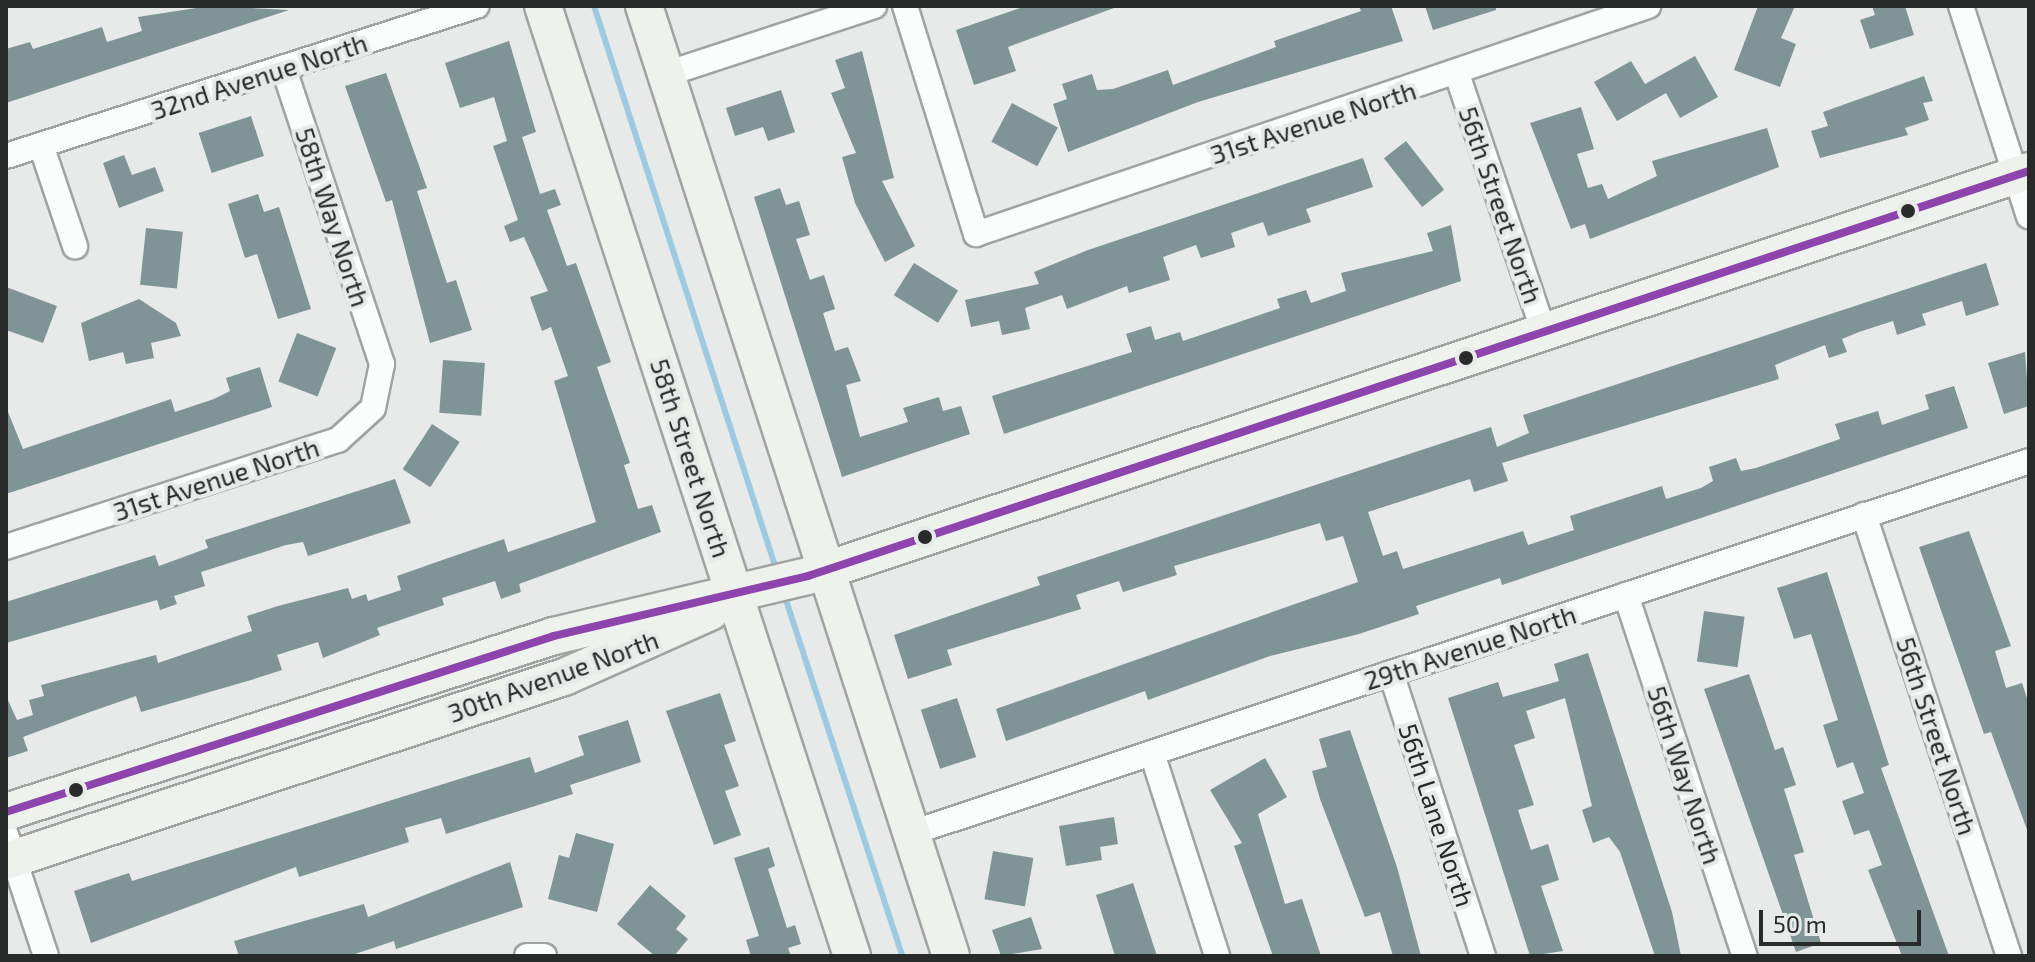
<!DOCTYPE html>
<html>
<head>
<meta charset="utf-8">
<style>
  body { margin:0 }
  #map { position:relative; width:2035px; height:962px; overflow:hidden; background:#e7eae9; font-family:"Exo 2",sans-serif }
  div>[style] { position:absolute }
  .stream>* { height:6px; margin:-3px; padding:0 3px; transform-origin:3px; border-radius:3px; background:#9dcae1 }
  .building>* { inset:0; background:#7e9495; transform-origin:0 0 }
  .roads { filter:drop-shadow(2px 0 #a1a3a2) drop-shadow(-2px 0 #a1a3a2) drop-shadow(0 2px #a1a3a2) drop-shadow(0 -2px #a1a3a2) }
  .street>* { height:24px; margin:-12px; padding:0 12px; transform-origin:12px; border-radius:12px; background:#fbfcfc }
  .secondary>* { height:36px; margin:-18px; padding:0 18px; transform-origin:18px; border-radius:18px; background:#edf2ed }
  .bus-1>* { height:8px; margin:-4px; padding:0 4px; transform-origin:4px; border-radius:4px; background:#8e44ad }
  .dots>* { width:22px; height:22px; translate:-50% -50%; box-sizing:border-box; border:4px solid #e6ebe9; border-radius:50% }
  span { translate:-50% -50%; white-space:nowrap; text-align:center; line-height:1.15; -webkit-text-stroke:8px #e6ebe9; paint-order:stroke }
  .street-label { font-size:26px; color:#292b2a }
  .frame { position:absolute; inset:0; border:8px solid #292b2a; pointer-events:none }
  .scale { position:absolute; left:1759px; top:910px; width:162px; height:36px; box-sizing:border-box; border:4px solid #292b2a; border-top:0; padding-left:10px; font-size:24px; line-height:28px; white-space:nowrap; color:#292b2a; -webkit-text-stroke:6px #e6ebe9; paint-order:stroke }
</style>
</head>
<body>
<div id="map">
  <div class="stream">
    <div style="left:594px;top:6px;width:595px;rotate:72.08deg"></div>
    <div style="left:784px;top:594px;width:381px;rotate:71.9deg"></div>
  </div>
  <div class="building">
    <div style="clip-path:polygon(209px 6px,289px 10px,6px 103px,6px 49px,30px 42px,33px 49px,102px 27px,107px 42px,142px 31px,138px 17px)"></div>
    <div style="clip-path:polygon(1026px 6px,1114px 8px,1008px 47px,1016px 71px,974px 85px,956px 30px)"></div>
    <div style="clip-path:polygon(1359px 6px,1391px 6px,1403px 41px,1198px 102px,1068px 152px,1053px 104px,1067px 99px,1062px 84px,1092px 74px,1097px 90px,1113px 89px,1168px 70px,1173px 85px,1276px 47px,1274px 41px,1361px 11px)"></div>
    <div style="clip-path:polygon(1425px 6px,1496px 6px,1496px 10px,1433px 30px)"></div>
    <div style="clip-path:polygon(1758px 6px,1795px 6px,1781px 38px,1796px 44px,1780px 87px,1734px 70px)"></div>
    <div style="clip-path:polygon(1872px 6px,1905px 6px,1914px 35px,1870px 49px,1860px 20px,1875px 15px)"></div>
    <div style="clip-path:polygon(509px 41px,536px 132px,522px 137px,540px 194px,555px 189px,561px 205px,547px 210px,567px 266px,576px 263px,611px 362px,597px 367px,630px 463px,624px 465px,638px 509px,652px 505px,661px 532px,519px 584px,521px 592px,501px 599px,495px 581px,442px 598px,444px 605px,377px 628px,380px 635px,323px 658px,318px 642px,277px 655px,282px 670px,251px 680px,141px 712px,136px 696px,90px 712px,23px 737px,28px 751px,6px 758px,6px 696px,17px 720px,33px 715px,29px 700px,44px 696px,41px 685px,156px 655px,158px 663px,252px 631px,247px 616px,278px 606px,348px 588px,352px 599px,366px 594px,368px 601px,401px 590px,397px 576px,451px 557px,504px 539px,508px 552px,596px 522px,554px 381px,568px 376px,551px 327px,542px 331px,530px 297px,548px 291px,524px 237px,510px 242px,504px 226px,518px 220px,493px 146px,507px 141px,494px 97px,460px 108px,445px 63px)"></div>
    <div style="clip-path:polygon(862px 51px,894px 178px,882px 181px,915px 246px,885px 262px,855px 203px,842px 157px,856px 153px,831px 93px,845px 88px,835px 60px)"></div>
    <div style="clip-path:polygon(1695px 56px,1718px 97px,1680px 118px,1666px 93px,1617px 121px,1594px 82px,1631px 61px,1645px 84px)"></div>
    <div style="clip-path:polygon(386px 73px,427px 188px,417px 191px,447px 283px,456px 280px,472px 330px,430px 343px,392px 200px,386px 202px,345px 86px)"></div>
    <div style="clip-path:polygon(1924px 76px,1933px 101px,1923px 103px,1929px 120px,1905px 128px,1908px 135px,1820px 158px,1811px 131px,1828px 126px,1823px 112px)"></div>
    <div style="clip-path:polygon(781px 90px,795px 132px,768px 141px,763px 127px,735px 136px,726px 108px)"></div>
    <div style="left:1012px;top:103px;width:52px;height:44px;rotate:28deg"></div>
    <div style="clip-path:polygon(1581px 107px,1594px 149px,1577px 154px,1588px 188px,1602px 184px,1608px 199px,1657px 176px,1652px 161px,1767px 128px,1779px 167px,1590px 239px,1585px 224px,1571px 229px,1530px 123px)"></div>
    <div style="left:251px;top:116px;width:42px;height:55px;rotate:72deg"></div>
    <div style="left:1406px;top:141px;width:62px;height:28px;rotate:52deg"></div>
    <div style="clip-path:polygon(124px 155px,132px 175px,155px 167px,164px 191px,119px 208px,103px 163px)"></div>
    <div style="clip-path:polygon(1363px 158px,1373px 187px,1306px 209px,1311px 222px,1268px 236px,1263px 222px,1231px 233px,1235px 247px,1201px 258px,1196px 245px,1163px 257px,1170px 280px,1129px 293px,1127px 286px,1067px 309px,1062px 295px,1025px 308px,1030px 329px,1002px 335px,999px 321px,971px 327px,965px 300px,1039px 284px,1034px 272px,1088px 250px)"></div>
    <div style="clip-path:polygon(780px 188px,786px 205px,799px 201px,810px 235px,796px 239px,810px 280px,824px 275px,835px 309px,823px 313px,835px 351px,848px 347px,861px 381px,846px 385px,860px 437px,908px 422px,903px 408px,939px 397px,943px 411px,961px 406px,970px 434px,842px 477px,754px 197px)"></div>
    <div style="clip-path:polygon(258px 194px,264px 212px,279px 207px,311px 309px,278px 319px,257px 254px,245px 258px,228px 204px)"></div>
    <div style="clip-path:polygon(1451px 225px,1461px 281px,1004px 434px,992px 396px,1132px 352px,1126px 334px,1151px 326px,1155px 340px,1180px 332px,1183px 341px,1280px 308px,1277px 299px,1306px 290px,1311px 303px,1346px 291px,1341px 273px,1433px 251px,1427px 233px)"></div>
    <div style="left:146px;top:228px;width:37px;height:57px;rotate:6deg"></div>
    <div style="left:914px;top:263px;width:52px;height:38px;rotate:32deg"></div>
    <div style="clip-path:polygon(1986px 263px,1999px 305px,1966px 316px,1962px 301px,1922px 314px,1926px 325px,1897px 335px,1893px 321px,1859px 332px,1842px 339px,1847px 352px,1829px 358px,1825px 345px,1775px 365px,1779px 379px,1502px 463px,1508px 481px,1474px 492px,1470px 479px,1368px 512px,1383px 556px,1397px 551px,1403px 569px,1523px 531px,1528px 545px,1574px 530px,1570px 516px,1662px 486px,1666px 499px,1701px 488px,1713px 481px,1709px 467px,1736px 458px,1741px 471px,1756px 468px,1840px 439px,1835px 424px,1878px 411px,1882px 425px,1929px 409px,1925px 395px,1954px 386px,1968px 428px,1502px 585px,1500px 578px,1416px 606px,1419px 614px,1359px 634px,1270px 656px,1148px 700px,1145px 691px,1006px 741px,996px 709px,1358px 582px,1343px 536px,1326px 541px,1320px 523px,1174px 566px,1177px 575px,1123px 592px,1119px 581px,1076px 595px,1081px 609px,947px 650px,952px 665px,908px 679px,894px 635px,1040px 585px,1037px 577px,1491px 427px,1497px 447px,1529px 433px,1523px 415px)"></div>
    <div style="clip-path:polygon(6px 287px,57px 306px,43px 343px,6px 330px)"></div>
    <div style="clip-path:polygon(139px 299px,176px 323px,181px 336px,151px 343px,154px 358px,126px 364px,123px 352px,89px 361px,81px 323px)"></div>
    <div style="left:297px;top:333px;width:42px;height:52px;rotate:21deg"></div>
    <div style="clip-path:polygon(2025px 352px,2029px 406px,2004px 414px,1988px 363px)"></div>
    <div style="left:443px;top:360px;width:42px;height:53px;rotate:4deg"></div>
    <div style="clip-path:polygon(260px 367px,272px 407px,6px 494px,6px 407px,23px 449px,171px 399px,175px 412px,214px 399px,230px 391px,226px 378px)"></div>
    <div style="left:432px;top:424px;width:33px;height:54px;rotate:33deg"></div>
    <div style="clip-path:polygon(395px 479px,411px 523px,308px 556px,303px 542px,286px 545px,201px 572px,205px 586px,174px 596px,177px 604px,160px 610px,157px 600px,6px 643px,6px 602px,155px 555px,159px 566px,208px 548px,205px 540px)"></div>
    <div style="clip-path:polygon(1969px 531px,2011px 646px,1995px 651px,2006px 688px,2022px 683px,2029px 704px,2029px 835px,1991px 732px,1984px 734px,1919px 547px)"></div>
    <div style="clip-path:polygon(1827px 572px,1889px 765px,1881px 768px,1949px 956px,1902px 956px,1868px 870px,1882px 865px,1869px 830px,1854px 835px,1842px 801px,1864px 793px,1853px 762px,1837px 768px,1823px 725px,1838px 720px,1811px 634px,1794px 639px,1777px 588px)"></div>
    <div style="left:1704px;top:611px;width:41px;height:51px;rotate:8deg"></div>
    <div style="clip-path:polygon(1588px 653px,1672px 912px,1681px 956px,1655px 956px,1620px 852px,1609px 837px,1593px 843px,1582px 810px,1592px 806px,1565px 698px,1526px 711px,1535px 738px,1514px 745px,1534px 805px,1518px 810px,1531px 850px,1548px 844px,1559px 880px,1541px 886px,1563px 951px,1530px 956px,1448px 698px,1498px 682px,1503px 697px,1559px 681px,1554px 664px)"></div>
    <div style="clip-path:polygon(1749px 674px,1775px 750px,1783px 747px,1796px 785px,1784px 789px,1804px 852px,1794px 855px,1821px 943px,1796px 952px,1704px 689px)"></div>
    <div style="clip-path:polygon(720px 693px,736px 741px,724px 745px,739px 786px,725px 791px,741px 835px,714px 845px,666px 711px)"></div>
    <div style="left:957px;top:698px;width:62px;height:38px;rotate:72deg"></div>
    <div style="clip-path:polygon(628px 720px,641px 762px,570px 785px,573px 794px,446px 834px,441px 818px,405px 828px,409px 842px,299px 877px,296px 867px,91px 943px,74px 891px,129px 873px,132px 881px,530px 757px,535px 773px,584px 755px,578px 736px)"></div>
    <div style="clip-path:polygon(1350px 730px,1397px 867px,1421px 956px,1393px 956px,1380px 912px,1365px 917px,1320px 799px,1312px 771px,1327px 767px,1319px 739px)"></div>
    <div style="clip-path:polygon(1265px 758px,1287px 797px,1258px 814px,1285px 904px,1302px 899px,1321px 956px,1273px 956px,1234px 846px,1242px 843px,1210px 790px)"></div>
    <div style="clip-path:polygon(1114px 817px,1118px 844px,1100px 847px,1102px 860px,1066px 866px,1059px 826px)"></div>
    <div style="clip-path:polygon(576px 833px,614px 844px,597px 912px,548px 899px,559px 855px,569px 858px)"></div>
    <div style="clip-path:polygon(769px 847px,775px 866px,768px 869px,787px 928px,795px 925px,801px 944px,788px 948px,791px 956px,751px 956px,746px 940px,759px 936px,734px 858px)"></div>
    <div style="left:993px;top:851px;width:41px;height:49px;rotate:10deg"></div>
    <div style="clip-path:polygon(510px 862px,523px 907px,396px 949px,394px 941px,349px 956px,239px 956px,234px 941px,364px 904px,368px 917px)"></div>
    <div style="clip-path:polygon(1133px 883px,1157px 956px,1115px 956px,1096px 895px)"></div>
    <div style="clip-path:polygon(650px 885px,686px 916px,676px 929px,688px 939px,674px 956px,655px 956px,617px 924px)"></div>
    <div style="clip-path:polygon(1031px 917px,1042px 949px,1001px 956px,992px 930px)"></div>
  </div>
  <div class="roads">
    <div class="street">
      <div style="left:905px;top:6px;width:239px;rotate:72.7deg"></div>
      <div style="left:976px;top:234px;width:710px;rotate:-18.74deg"></div>
      <div style="left:1961px;top:6px;width:221px;rotate:72.1deg"></div>
      <div style="left:666px;top:74px;width:219px;rotate:-18.1deg"></div>
      <div style="left:1457px;top:74px;width:275px;rotate:71.4deg"></div>
      <div style="left:41px;top:145px;width:107px;rotate:71.4deg"></div>
      <div style="left:6px;top:156px;width:494px;rotate:-17.7deg"></div>
      <div style="left:1864px;top:515px;width:464px;rotate:71.8deg"></div>
      <div style="left:6px;top:547px;width:349px;rotate:-17.9deg"></div>
      <div style="left:338px;top:440px;width:47px;rotate:-42.4deg"></div>
      <div style="left:373px;top:408px;width:45px;rotate:-78.4deg"></div>
      <div style="left:382px;top:364px;width:311px;rotate:-108.4deg"></div>
      <div style="left:1626px;top:595px;width:380px;rotate:71.8deg"></div>
      <div style="left:1391px;top:673px;width:298px;rotate:72deg"></div>
      <div style="left:1152px;top:753px;width:213px;rotate:72.2deg"></div>
      <div style="left:911px;top:833px;width:1178px;rotate:-18.4deg"></div>
      <div style="left:6px;top:835px;width:127px;rotate:71.7deg"></div>
      <div style="left:527px;top:956px;width:17px"></div>
    </div>
    <div class="secondary">
      <div style="left:543px;top:6px;width:999px;rotate:71.98deg"></div>
      <div style="left:644px;top:6px;width:998px;rotate:72.09deg"></div>
      <div style="left:6px;top:812px;width:576px;rotate:-17.81deg"></div>
      <div style="left:554px;top:636px;width:261px;rotate:-13.3deg"></div>
      <div style="left:808px;top:576px;width:1286px;rotate:-18.35deg"></div>
      <div style="left:6px;top:861px;width:588px;rotate:-18.25deg"></div>
      <div style="left:564px;top:677px;width:160px;rotate:-24deg"></div>
    </div>
  </div>
  <div class="bus-1">
    <div style="left:6px;top:812px;width:576px;rotate:-17.81deg"></div>
    <div style="left:554px;top:636px;width:261px;rotate:-13.3deg"></div>
    <div style="left:808px;top:576px;width:1286px;rotate:-18.35deg"></div>
  </div>
  <div class="dots">
    <div style="left:1908px;top:211px;background:#292b2a"></div>
    <div style="left:1466px;top:358px;background:#292b2a"></div>
    <div style="left:925px;top:537px;background:#292b2a"></div>
    <div style="left:76px;top:790px;background:#292b2a"></div>
  </div>
  <div class="street-label">
    <span style="left:259px;top:76px;rotate:-18deg">32nd Avenue North</span>
    <span style="left:1313px;top:122px;rotate:-18deg">31st Avenue North</span>
    <span style="left:1501px;top:205px;rotate:71deg">56th Street North</span>
    <span style="left:333px;top:217px;rotate:72deg">58th Way North</span>
    <span style="left:691px;top:458px;rotate:72deg">58th Street North</span>
    <span style="left:216px;top:479px;rotate:-18deg">31st Avenue North</span>
    <span style="left:1470px;top:647px;rotate:-18deg">29th Avenue North</span>
    <span style="left:553px;top:676px;rotate:-20deg">30th Avenue North</span>
    <span style="left:1937px;top:736px;rotate:72deg">56th Street North</span>
    <span style="left:1685px;top:775px;rotate:72deg">56th Way North</span>
    <span style="left:1437px;top:815px;rotate:72deg">56th Lane North</span>
  </div>
  <div class="frame"></div>
  <div class="scale">50 m</div>
</div>
</body>
</html>
